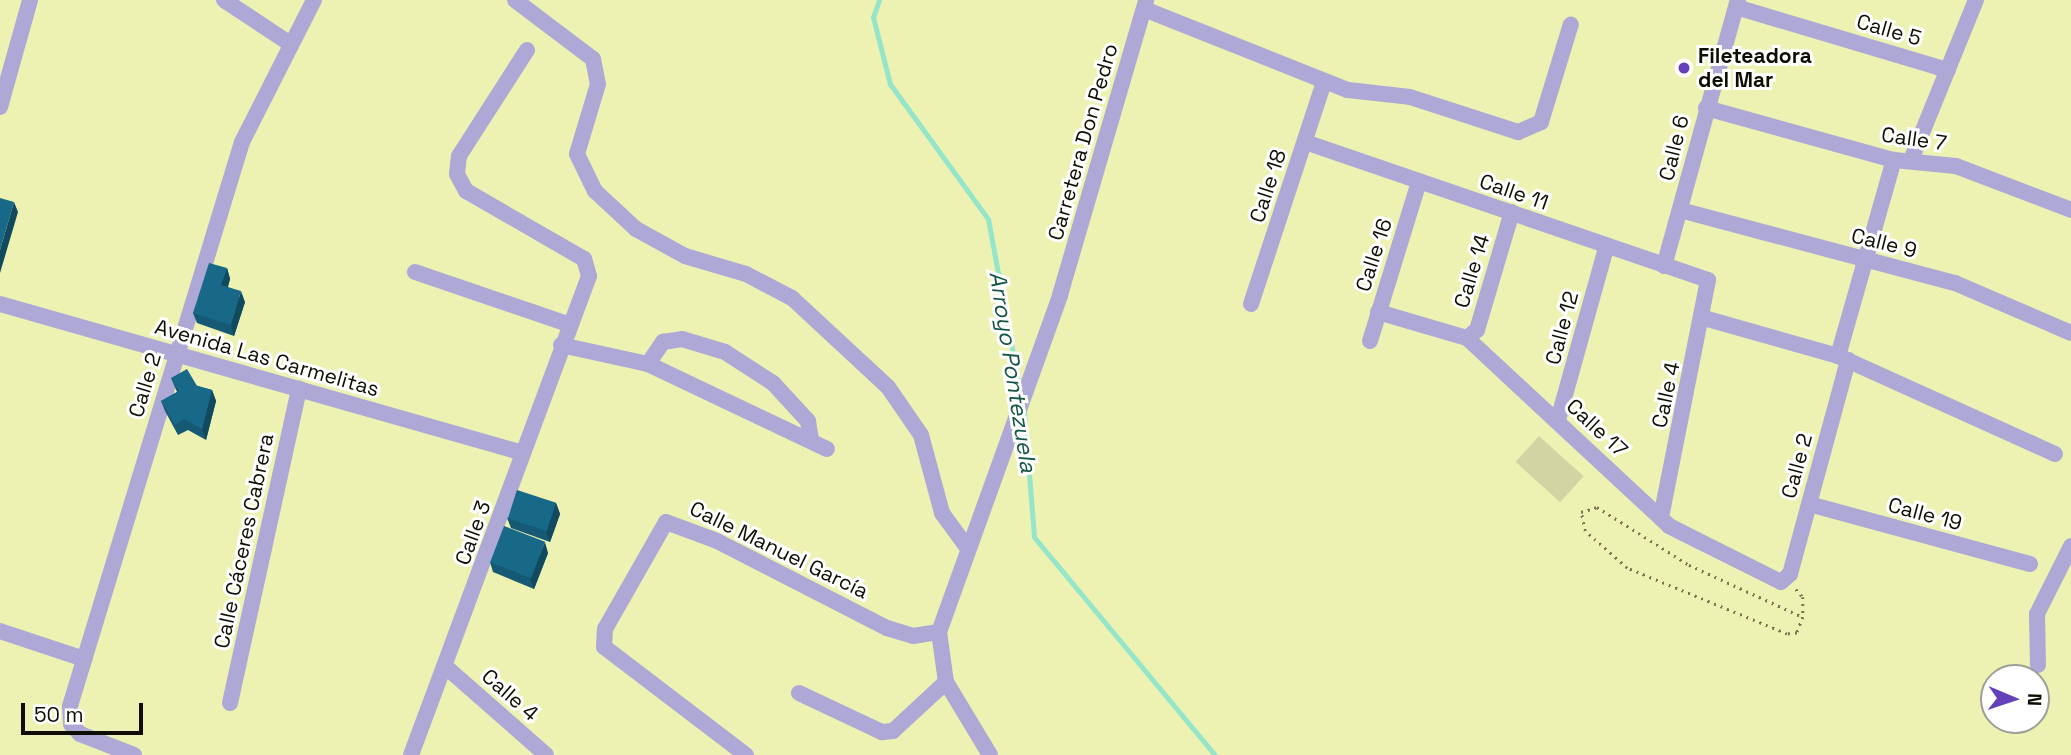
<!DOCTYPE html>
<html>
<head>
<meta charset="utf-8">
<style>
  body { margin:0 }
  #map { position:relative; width:2071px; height:755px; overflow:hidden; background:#edf1b1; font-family:"Space Grotesk",sans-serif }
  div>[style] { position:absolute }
  .green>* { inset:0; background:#d2d5a3; transform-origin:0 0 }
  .stream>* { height:5px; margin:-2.5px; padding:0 2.5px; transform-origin:2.5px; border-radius:2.5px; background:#94e5c9 }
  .path>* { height:2.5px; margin-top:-1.25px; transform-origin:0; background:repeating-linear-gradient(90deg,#757752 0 2px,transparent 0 7px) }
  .minor>* { height:16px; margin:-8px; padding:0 8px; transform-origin:8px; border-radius:8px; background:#aea8d7 }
  .wall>* { inset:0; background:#155975 }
  .shaded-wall>* { inset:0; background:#11495f }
  .building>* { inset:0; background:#186888; transform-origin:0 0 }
  .dots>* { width:19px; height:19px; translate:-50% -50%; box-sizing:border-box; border:4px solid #fff; border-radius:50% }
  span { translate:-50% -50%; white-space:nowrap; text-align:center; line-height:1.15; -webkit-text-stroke:6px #fff; paint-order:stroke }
  .street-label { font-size:21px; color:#0d0d00 }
  .poi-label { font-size:21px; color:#0d0d00; font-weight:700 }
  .left { translate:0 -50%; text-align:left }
  .water-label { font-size:23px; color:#145644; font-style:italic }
  .north { position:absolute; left:1980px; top:664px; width:70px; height:70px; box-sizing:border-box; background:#fff; border:2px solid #9e9e99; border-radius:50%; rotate:92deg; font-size:19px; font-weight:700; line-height:28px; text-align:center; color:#0d0d00 }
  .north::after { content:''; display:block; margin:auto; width:24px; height:32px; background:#6241b9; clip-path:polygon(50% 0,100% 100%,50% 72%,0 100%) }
  .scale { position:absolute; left:21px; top:703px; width:122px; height:32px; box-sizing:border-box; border:4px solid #0d0d00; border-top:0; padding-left:9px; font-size:21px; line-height:24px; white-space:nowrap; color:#0d0d00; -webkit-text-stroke:5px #fff; paint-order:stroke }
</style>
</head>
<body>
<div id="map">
  <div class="green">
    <div style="left:1539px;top:436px;width:60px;height:35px;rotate:42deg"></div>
  </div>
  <div class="stream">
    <div style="left:879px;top:0;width:18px;rotate:109deg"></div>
    <div style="left:873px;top:17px;width:69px;rotate:75.8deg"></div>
    <div style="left:890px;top:84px;width:167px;rotate:54deg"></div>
    <div style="left:988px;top:219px;width:176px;rotate:79.5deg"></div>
    <div style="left:1024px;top:412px;width:125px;rotate:85.4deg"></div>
    <div style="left:1034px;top:537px;width:283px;rotate:50.3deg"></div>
  </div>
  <div class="path">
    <div style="left:1796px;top:589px;width:11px;rotate:49deg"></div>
    <div style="left:1803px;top:597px;width:20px;rotate:90deg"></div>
    <div style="left:1803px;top:617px;width:17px;rotate:111deg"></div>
    <div style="left:1797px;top:633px;width:10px;rotate:174deg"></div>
    <div style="left:1787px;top:634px;width:173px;rotate:-157.6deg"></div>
    <div style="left:1627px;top:568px;width:56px;rotate:-138.6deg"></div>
    <div style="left:1585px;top:531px;width:19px;rotate:-102deg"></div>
    <div style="left:1581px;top:512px;width:17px;rotate:-17deg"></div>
    <div style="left:1597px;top:507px;width:109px;rotate:32.2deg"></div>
    <div style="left:1689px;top:565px;width:125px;rotate:24.5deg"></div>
  </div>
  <div class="minor">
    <div style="left:224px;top:0;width:78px;rotate:33.5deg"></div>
    <div style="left:515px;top:0;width:98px;rotate:37.1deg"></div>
    <div style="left:593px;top:59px;width:25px;rotate:79deg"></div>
    <div style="left:598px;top:84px;width:73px;rotate:106.7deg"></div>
    <div style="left:577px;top:154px;width:41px;rotate:64.1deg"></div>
    <div style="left:595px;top:191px;width:56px;rotate:42.8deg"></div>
    <div style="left:636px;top:229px;width:56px;rotate:28.9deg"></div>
    <div style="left:685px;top:256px;width:64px;rotate:16.4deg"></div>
    <div style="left:746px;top:274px;width:52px;rotate:27.6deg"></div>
    <div style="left:792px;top:298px;width:131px;rotate:42.8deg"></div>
    <div style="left:888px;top:387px;width:58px;rotate:55.5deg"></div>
    <div style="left:921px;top:435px;width:81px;rotate:74.9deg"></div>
    <div style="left:942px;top:513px;width:41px;rotate:54deg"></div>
    <div style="left:1736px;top:7px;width:221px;rotate:16.6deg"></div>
    <div style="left:1144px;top:9px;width:219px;rotate:21.7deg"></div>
    <div style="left:1348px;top:90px;width:62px;rotate:6.4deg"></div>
    <div style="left:1410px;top:97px;width:114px;rotate:18deg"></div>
    <div style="left:1518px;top:132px;width:25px;rotate:-23deg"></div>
    <div style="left:1541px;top:122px;width:102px;rotate:-73deg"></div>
    <div style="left:0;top:107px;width:111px;rotate:-74.3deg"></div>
    <div style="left:1706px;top:108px;width:195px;rotate:15.5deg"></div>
    <div style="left:1894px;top:160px;width:62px;rotate:5.5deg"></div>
    <div style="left:1956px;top:166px;width:123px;rotate:20.9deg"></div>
    <div style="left:1305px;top:142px;width:426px;rotate:18.9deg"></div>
    <div style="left:1708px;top:280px;width:243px;rotate:101.2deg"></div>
    <div style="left:1911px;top:160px;width:173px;rotate:-67.9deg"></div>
    <div style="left:1680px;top:210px;width:285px;rotate:14.9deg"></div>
    <div style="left:1955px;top:283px;width:126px;rotate:23.3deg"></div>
    <div style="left:1664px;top:266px;width:276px;rotate:-74.5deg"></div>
    <div style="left:415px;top:272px;width:162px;rotate:18.8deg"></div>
    <div style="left:0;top:304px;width:544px;rotate:15.9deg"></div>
    <div style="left:1251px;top:304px;width:234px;rotate:-71.8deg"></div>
    <div style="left:1378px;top:312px;width:93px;rotate:16.3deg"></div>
    <div style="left:1467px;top:338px;width:276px;rotate:42.9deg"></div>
    <div style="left:1669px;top:526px;width:125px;rotate:26.6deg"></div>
    <div style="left:1781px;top:582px;width:12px;rotate:-42deg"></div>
    <div style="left:1790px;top:574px;width:222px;rotate:-74.8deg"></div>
    <div style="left:1704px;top:318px;width:139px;rotate:15.8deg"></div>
    <div style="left:1838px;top:356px;width:238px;rotate:24.3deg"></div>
    <div style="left:1467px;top:338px;width:13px;rotate:-39deg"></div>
    <div style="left:1477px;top:330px;width:123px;rotate:-73.5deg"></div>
    <div style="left:1370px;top:341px;width:166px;rotate:-72.9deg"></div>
    <div style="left:561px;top:345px;width:89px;rotate:12.3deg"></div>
    <div style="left:648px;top:364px;width:198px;rotate:25.4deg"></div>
    <div style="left:1838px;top:356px;width:204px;rotate:-74.1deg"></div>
    <div style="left:648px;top:364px;width:27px;rotate:-56deg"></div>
    <div style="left:663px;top:342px;width:19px;rotate:-9deg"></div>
    <div style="left:682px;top:339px;width:45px;rotate:16.8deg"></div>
    <div style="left:725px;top:352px;width:57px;rotate:32.9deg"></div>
    <div style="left:773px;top:383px;width:52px;rotate:47.4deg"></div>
    <div style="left:808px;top:421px;width:20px;rotate:81deg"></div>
    <div style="left:1558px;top:420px;width:179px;rotate:-74.4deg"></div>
    <div style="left:1809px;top:504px;width:229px;rotate:15.2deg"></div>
    <div style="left:0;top:631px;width:89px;rotate:18.4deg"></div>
    <div style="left:2038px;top:665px;width:51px;rotate:-91.1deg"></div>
    <div style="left:2037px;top:614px;width:76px;rotate:-63.4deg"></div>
    <div style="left:446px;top:667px;width:133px;rotate:41.3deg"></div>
    <div style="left:799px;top:693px;width:92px;rotate:25.2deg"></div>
    <div style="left:882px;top:732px;width:11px;rotate:-5deg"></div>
    <div style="left:893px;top:731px;width:72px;rotate:-42.8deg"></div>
    <div style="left:230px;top:703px;width:322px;rotate:-77.6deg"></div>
    <div style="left:134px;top:755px;width:58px;rotate:-158.7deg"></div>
    <div style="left:80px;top:734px;width:13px;rotate:-132deg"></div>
    <div style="left:71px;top:724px;width:18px;rotate:-93deg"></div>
    <div style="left:70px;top:706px;width:590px;rotate:-73.04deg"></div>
    <div style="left:242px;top:142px;width:159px;rotate:-63.1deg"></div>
    <div style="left:411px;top:755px;width:511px;rotate:-69.61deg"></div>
    <div style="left:589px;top:276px;width:18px;rotate:-106deg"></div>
    <div style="left:584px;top:259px;width:136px;rotate:-150deg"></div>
    <div style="left:466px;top:191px;width:19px;rotate:-118deg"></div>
    <div style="left:457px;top:174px;width:18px;rotate:-84deg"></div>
    <div style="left:459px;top:156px;width:126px;rotate:-57.3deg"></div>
    <div style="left:746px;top:755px;width:178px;rotate:-142.7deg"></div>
    <div style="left:604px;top:647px;width:18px;rotate:-87deg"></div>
    <div style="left:605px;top:629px;width:123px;rotate:-60.3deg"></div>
    <div style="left:666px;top:522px;width:54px;rotate:20.4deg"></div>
    <div style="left:717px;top:541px;width:191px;rotate:27.1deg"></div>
    <div style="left:887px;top:628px;width:27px;rotate:17deg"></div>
    <div style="left:913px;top:636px;width:26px;rotate:-9deg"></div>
    <div style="left:990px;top:755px;width:85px;rotate:-121.1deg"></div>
    <div style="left:946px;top:682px;width:50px;rotate:-98deg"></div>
    <div style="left:939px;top:632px;width:358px;rotate:-70.2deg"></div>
    <div style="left:1060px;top:295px;width:307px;rotate:-73.7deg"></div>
  </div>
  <div class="wall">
    <div style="clip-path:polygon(227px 268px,230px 279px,228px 287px,245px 302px,234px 336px,197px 323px,193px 313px)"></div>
    <div style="clip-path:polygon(171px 378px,212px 390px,216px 401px,206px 440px,188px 430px,178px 435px,165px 411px,161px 401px,177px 392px)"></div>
    <div style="clip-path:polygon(556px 503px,560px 514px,550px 542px,511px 528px,507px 518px)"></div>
    <div style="clip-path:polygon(548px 553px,534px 589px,493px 572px,490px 562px)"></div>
  </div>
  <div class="shaded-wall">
    <div style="clip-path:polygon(14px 202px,18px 212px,0 273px,0 250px)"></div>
    <div style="clip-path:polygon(227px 268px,230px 279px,225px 295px,221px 285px)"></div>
    <div style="clip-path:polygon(241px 291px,245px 302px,234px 336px,231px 325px)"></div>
    <div style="clip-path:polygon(212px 390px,216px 401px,206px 440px,202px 429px)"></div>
    <div style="clip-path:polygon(556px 503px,560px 514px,550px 542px,546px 532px)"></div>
    <div style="clip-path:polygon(545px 542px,548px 553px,534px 589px,530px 578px)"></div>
  </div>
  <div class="building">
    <div style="clip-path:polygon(0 198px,14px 202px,0 250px)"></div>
    <div style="clip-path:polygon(209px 263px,227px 268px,221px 285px,241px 291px,231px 325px,193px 313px)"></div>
    <div style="clip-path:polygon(187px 369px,197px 386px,212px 390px,202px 429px,184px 419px,175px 425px,161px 401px,179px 391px,171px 378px)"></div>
    <div style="left:517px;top:490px;width:41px;height:30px;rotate:18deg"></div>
    <div style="left:504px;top:526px;width:44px;height:39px;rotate:21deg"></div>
  </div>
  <div class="dots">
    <div style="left:1684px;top:68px;background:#6241b9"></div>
  </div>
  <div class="street-label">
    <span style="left:1889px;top:30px;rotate:16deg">Calle 5</span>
    <span style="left:1914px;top:139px;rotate:8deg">Calle 7</span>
    <span style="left:1083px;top:142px;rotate:-74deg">Carretera Don Pedro</span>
    <span style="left:1674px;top:148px;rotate:-76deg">Calle 6</span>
    <span style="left:1268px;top:186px;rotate:-72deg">Calle 18</span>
    <span style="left:1514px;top:192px;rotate:19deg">Calle 11</span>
    <span style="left:1884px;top:243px;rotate:14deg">Calle 9</span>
    <span style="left:1374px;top:255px;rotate:-72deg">Calle 16</span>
    <span style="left:1472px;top:271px;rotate:-73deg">Calle 14</span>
    <span style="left:1562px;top:328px;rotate:-75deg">Calle 12</span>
    <span style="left:267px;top:358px;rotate:16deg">Avenida Las Carmelitas</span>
    <span style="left:145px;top:385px;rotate:-73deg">Calle 2</span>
    <span style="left:1666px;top:395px;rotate:-78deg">Calle 4</span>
    <span style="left:1597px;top:428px;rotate:43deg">Calle 17</span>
    <span style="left:1797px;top:466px;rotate:-75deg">Calle 2</span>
    <span style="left:1925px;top:514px;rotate:15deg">Calle 19</span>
    <span style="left:473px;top:533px;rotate:-70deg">Calle 3</span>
    <span style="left:244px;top:541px;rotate:-78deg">Calle Cáceres Cabrera</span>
    <span style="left:779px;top:550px;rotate:26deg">Calle Manuel García</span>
    <span style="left:510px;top:695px;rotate:41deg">Calle 4</span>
  </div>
  <div class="poi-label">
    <span class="left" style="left:1698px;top:68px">Fileteadora<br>del Mar</span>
  </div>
  <div class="water-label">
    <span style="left:1013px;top:372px;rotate:81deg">Arroyo Pontezuela</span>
  </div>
  <div class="north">N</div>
  <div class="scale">50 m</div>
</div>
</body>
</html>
